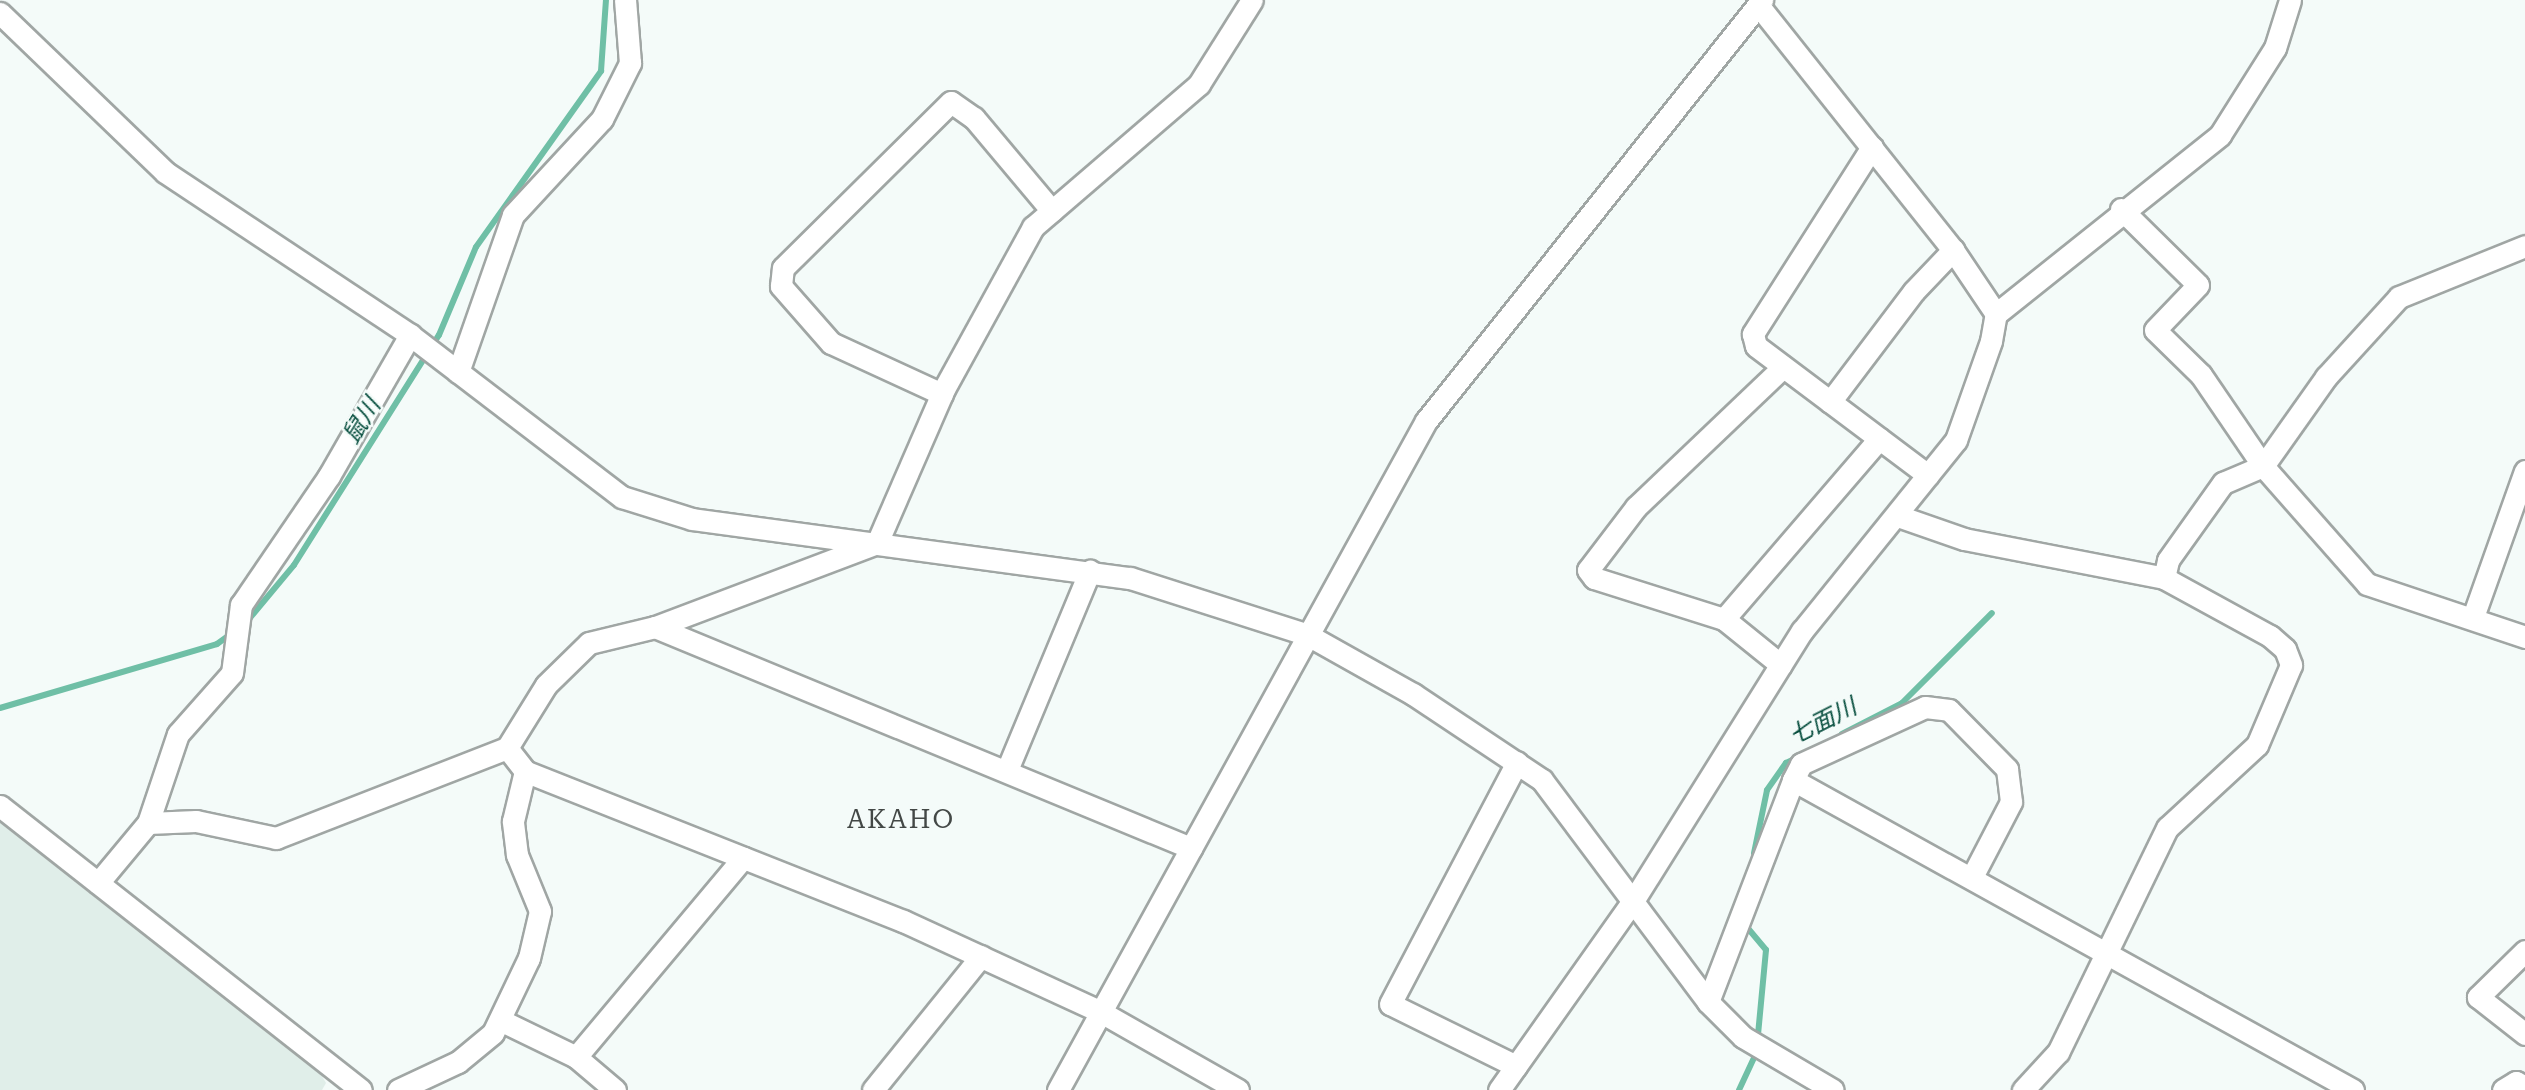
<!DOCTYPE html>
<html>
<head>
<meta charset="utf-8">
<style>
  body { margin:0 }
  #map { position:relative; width:2525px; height:1090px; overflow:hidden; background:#f4fbf9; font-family:"Roboto Serif","Noto Sans JP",serif }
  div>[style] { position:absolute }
  .built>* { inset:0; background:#e0eee9 }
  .stream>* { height:6px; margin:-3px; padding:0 3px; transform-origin:3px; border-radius:3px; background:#6fbfa6 }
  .roads { filter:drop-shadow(2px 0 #a0a6a4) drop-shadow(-2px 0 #a0a6a4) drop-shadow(0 2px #a0a6a4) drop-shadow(0 -2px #a0a6a4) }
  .minor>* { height:21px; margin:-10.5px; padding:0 10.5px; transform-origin:10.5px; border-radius:10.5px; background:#fff }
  span { translate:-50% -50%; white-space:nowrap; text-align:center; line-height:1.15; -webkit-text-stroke:5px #f4fbf9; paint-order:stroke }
  .water-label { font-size:24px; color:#074e3e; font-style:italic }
  .quarter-label { font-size:26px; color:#434846; letter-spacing:2px }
</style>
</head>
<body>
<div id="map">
  <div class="built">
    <div style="clip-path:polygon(0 813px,313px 1061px,326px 1083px,322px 1090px,0 1090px)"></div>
  </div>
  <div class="stream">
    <div style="left:244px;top:625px;width:78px;rotate:-50.2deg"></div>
    <div style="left:294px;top:565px;width:272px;rotate:-57.8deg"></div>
    <div style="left:439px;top:335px;width:95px;rotate:-67.2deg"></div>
    <div style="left:476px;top:247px;width:216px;rotate:-54.6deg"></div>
    <div style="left:601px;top:71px;width:71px;rotate:-86deg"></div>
    <div style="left:0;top:708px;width:226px;rotate:-16.4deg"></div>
    <div style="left:217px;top:644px;width:19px;rotate:-36deg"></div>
    <div style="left:1842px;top:734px;width:68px;rotate:-27.3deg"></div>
    <div style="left:1902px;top:703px;width:127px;rotate:-45deg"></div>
    <div style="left:1754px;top:853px;width:64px;rotate:-78.3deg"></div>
    <div style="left:1767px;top:790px;width:33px;rotate:-55deg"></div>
    <div style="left:1786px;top:763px;width:14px;rotate:-25deg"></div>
    <div style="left:1746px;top:926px;width:31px;rotate:50deg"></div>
    <div style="left:1766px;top:950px;width:85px;rotate:95.4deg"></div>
    <div style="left:1739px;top:1090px;width:38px;rotate:-65deg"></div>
  </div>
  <div class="roads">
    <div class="minor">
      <div style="left:0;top:13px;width:229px;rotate:43.9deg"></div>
      <div style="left:165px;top:172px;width:294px;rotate:33.6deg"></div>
      <div style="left:410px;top:335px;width:267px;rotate:37.4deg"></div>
      <div style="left:622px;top:497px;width:73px;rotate:17.4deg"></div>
      <div style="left:692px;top:519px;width:442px;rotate:7.7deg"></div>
      <div style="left:1130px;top:578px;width:185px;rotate:17.7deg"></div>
      <div style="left:1306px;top:634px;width:123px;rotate:29.3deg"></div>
      <div style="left:1413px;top:694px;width:155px;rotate:33.7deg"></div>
      <div style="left:1542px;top:780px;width:277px;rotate:53.2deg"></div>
      <div style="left:1708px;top:1002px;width:49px;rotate:45deg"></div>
      <div style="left:1743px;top:1037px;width:104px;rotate:30.5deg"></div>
      <div style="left:1872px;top:147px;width:222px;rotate:122.5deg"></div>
      <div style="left:1753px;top:334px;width:12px;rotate:76deg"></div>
      <div style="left:1756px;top:346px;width:215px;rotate:36.9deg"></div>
      <div style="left:2121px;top:209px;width:108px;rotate:44.6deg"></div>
      <div style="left:2198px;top:285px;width:62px;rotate:133.7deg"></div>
      <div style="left:2155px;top:330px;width:64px;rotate:44.4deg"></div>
      <div style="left:2201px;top:375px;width:110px;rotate:55.7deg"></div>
      <div style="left:2263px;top:466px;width:157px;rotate:48.6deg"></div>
      <div style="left:2367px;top:584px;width:167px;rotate:18.5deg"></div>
      <div style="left:1996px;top:314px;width:287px;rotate:-38.6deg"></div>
      <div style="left:2220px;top:135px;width:103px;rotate:-57.7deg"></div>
      <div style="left:2275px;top:48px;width:50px;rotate:-72.6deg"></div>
      <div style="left:1783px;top:367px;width:203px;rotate:136.4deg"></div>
      <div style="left:1636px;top:507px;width:79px;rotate:127.3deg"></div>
      <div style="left:1588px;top:570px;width:10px;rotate:53deg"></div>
      <div style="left:1594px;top:578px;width:136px;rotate:17.5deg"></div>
      <div style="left:1724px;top:619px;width:238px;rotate:-49.3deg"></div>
      <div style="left:458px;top:372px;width:166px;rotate:-70.7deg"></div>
      <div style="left:513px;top:215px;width:131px;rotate:-47.2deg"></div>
      <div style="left:602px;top:119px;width:63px;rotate:-63.4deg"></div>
      <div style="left:630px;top:63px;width:63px;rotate:-94.5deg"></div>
      <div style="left:942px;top:394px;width:122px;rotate:-155.3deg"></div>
      <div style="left:831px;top:343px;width:76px;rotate:-131.3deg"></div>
      <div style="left:781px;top:286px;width:18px;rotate:-84deg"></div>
      <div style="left:783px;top:268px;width:236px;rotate:-44.7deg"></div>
      <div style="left:951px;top:102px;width:28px;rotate:35deg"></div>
      <div style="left:974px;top:118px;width:121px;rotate:50deg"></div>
      <div style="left:1830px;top:402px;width:139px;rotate:-52.9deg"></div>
      <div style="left:1914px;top:291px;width:57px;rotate:-46.4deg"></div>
      <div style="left:1898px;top:516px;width:70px;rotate:19.2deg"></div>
      <div style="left:1964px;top:539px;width:204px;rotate:11deg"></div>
      <div style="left:2164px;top:578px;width:121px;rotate:28.7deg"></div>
      <div style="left:2270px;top:636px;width:20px;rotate:41deg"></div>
      <div style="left:2285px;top:649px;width:17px;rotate:69deg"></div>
      <div style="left:2291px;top:665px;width:87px;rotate:113deg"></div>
      <div style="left:2257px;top:745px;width:122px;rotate:137.3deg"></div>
      <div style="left:2167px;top:828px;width:249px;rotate:115.9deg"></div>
      <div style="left:2058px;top:1052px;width:52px;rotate:132.6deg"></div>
      <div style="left:2164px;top:578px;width:18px;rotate:-77deg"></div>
      <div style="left:2168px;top:560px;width:95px;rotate:-54.5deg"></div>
      <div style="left:2223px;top:483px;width:43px;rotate:-23deg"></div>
      <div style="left:2263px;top:466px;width:109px;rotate:-54.7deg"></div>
      <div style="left:2326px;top:377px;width:108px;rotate:-47.6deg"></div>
      <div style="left:2399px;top:297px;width:136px;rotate:-22deg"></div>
      <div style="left:2473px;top:617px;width:155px;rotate:-70.4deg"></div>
      <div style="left:1724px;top:619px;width:73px;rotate:38.9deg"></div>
      <div style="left:655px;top:627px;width:580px;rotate:22.41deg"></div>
      <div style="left:1007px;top:770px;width:216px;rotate:-67.4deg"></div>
      <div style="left:1793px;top:780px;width:18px;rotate:-63deg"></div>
      <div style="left:1801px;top:764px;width:136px;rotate:-24.7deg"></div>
      <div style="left:1925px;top:707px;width:24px;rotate:7deg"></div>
      <div style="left:1949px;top:710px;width:83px;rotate:45.5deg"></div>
      <div style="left:2007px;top:769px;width:33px;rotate:83deg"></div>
      <div style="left:2011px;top:802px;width:85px;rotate:117.5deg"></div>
      <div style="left:0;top:806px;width:459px;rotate:38.2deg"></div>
      <div style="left:148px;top:823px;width:48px;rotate:-2.4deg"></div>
      <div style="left:196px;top:821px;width:82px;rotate:12deg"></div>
      <div style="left:276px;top:838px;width:248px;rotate:-21.3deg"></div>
      <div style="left:98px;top:883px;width:78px;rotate:-50.2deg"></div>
      <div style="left:148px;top:823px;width:94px;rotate:-71.4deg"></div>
      <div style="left:178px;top:734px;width:81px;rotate:-48.5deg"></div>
      <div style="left:232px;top:673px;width:69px;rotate:-82.5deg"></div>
      <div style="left:241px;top:605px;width:156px;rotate:-55.7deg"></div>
      <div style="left:329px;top:476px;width:163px;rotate:-60.1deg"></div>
      <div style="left:2525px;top:951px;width:66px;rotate:135.6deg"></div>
      <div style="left:2478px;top:997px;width:60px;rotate:38.2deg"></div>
      <div style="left:1708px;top:1002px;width:238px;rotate:-69deg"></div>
      <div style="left:1793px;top:780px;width:640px;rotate:28.97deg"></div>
      <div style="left:502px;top:1021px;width:82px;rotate:25.9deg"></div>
      <div style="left:576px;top:1057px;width:51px;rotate:40.2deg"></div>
      <div style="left:576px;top:1057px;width:260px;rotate:-50deg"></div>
      <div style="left:1516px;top:1066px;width:140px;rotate:-153.8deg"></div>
      <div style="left:1390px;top:1004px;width:273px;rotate:-62.3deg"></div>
      <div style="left:398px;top:1090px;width:66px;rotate:-25deg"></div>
      <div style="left:458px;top:1062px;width:45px;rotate:-39.6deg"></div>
      <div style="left:493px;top:1033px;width:83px;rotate:-64.4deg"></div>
      <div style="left:529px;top:958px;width:48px;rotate:-76.8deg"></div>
      <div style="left:540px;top:911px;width:61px;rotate:-112.3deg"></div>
      <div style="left:517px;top:855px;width:34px;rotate:-97deg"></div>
      <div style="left:513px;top:821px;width:51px;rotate:-76.5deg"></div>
      <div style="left:873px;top:1090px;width:172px;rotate:-51.1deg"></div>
      <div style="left:1058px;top:1090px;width:764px;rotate:-61.19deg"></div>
      <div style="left:1426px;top:421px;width:539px;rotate:-51.41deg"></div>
      <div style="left:1238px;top:1090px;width:160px;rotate:-150.4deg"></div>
      <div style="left:1099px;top:1011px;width:216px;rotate:-155.3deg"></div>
      <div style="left:903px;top:921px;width:407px;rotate:-158.4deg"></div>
      <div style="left:525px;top:771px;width:29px;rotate:-128deg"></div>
      <div style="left:507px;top:748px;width:74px;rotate:-58.2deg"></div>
      <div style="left:546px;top:685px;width:60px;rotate:-44.3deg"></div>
      <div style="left:589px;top:643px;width:68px;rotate:-13.6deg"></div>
      <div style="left:655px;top:627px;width:237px;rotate:-20.7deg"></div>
      <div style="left:877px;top:543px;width:168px;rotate:-66.5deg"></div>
      <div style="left:944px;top:389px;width:185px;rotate:-61.2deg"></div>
      <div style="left:1033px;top:227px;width:219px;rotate:-40.7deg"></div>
      <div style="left:1199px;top:84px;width:99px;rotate:-57.8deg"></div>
      <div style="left:1499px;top:1090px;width:232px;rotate:-54.7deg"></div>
      <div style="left:1633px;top:901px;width:319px;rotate:-58deg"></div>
      <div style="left:1802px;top:631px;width:245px;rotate:-51.1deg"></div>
      <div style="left:1956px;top:440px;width:105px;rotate:-70.5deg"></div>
      <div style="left:1991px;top:341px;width:27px;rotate:-80deg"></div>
      <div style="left:1996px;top:314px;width:77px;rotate:-123.9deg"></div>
      <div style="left:1953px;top:250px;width:313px;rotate:-128.5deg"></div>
      <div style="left:2503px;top:1090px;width:15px;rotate:-32deg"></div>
      <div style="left:2516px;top:1082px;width:10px;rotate:29deg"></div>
    </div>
  </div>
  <div class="water-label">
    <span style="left:362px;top:421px;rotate:-58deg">鼠川</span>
    <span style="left:1823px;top:722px;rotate:-27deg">七面川</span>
  </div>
  <div class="quarter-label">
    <span style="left:901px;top:820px">AKAHO</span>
  </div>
</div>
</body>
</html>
